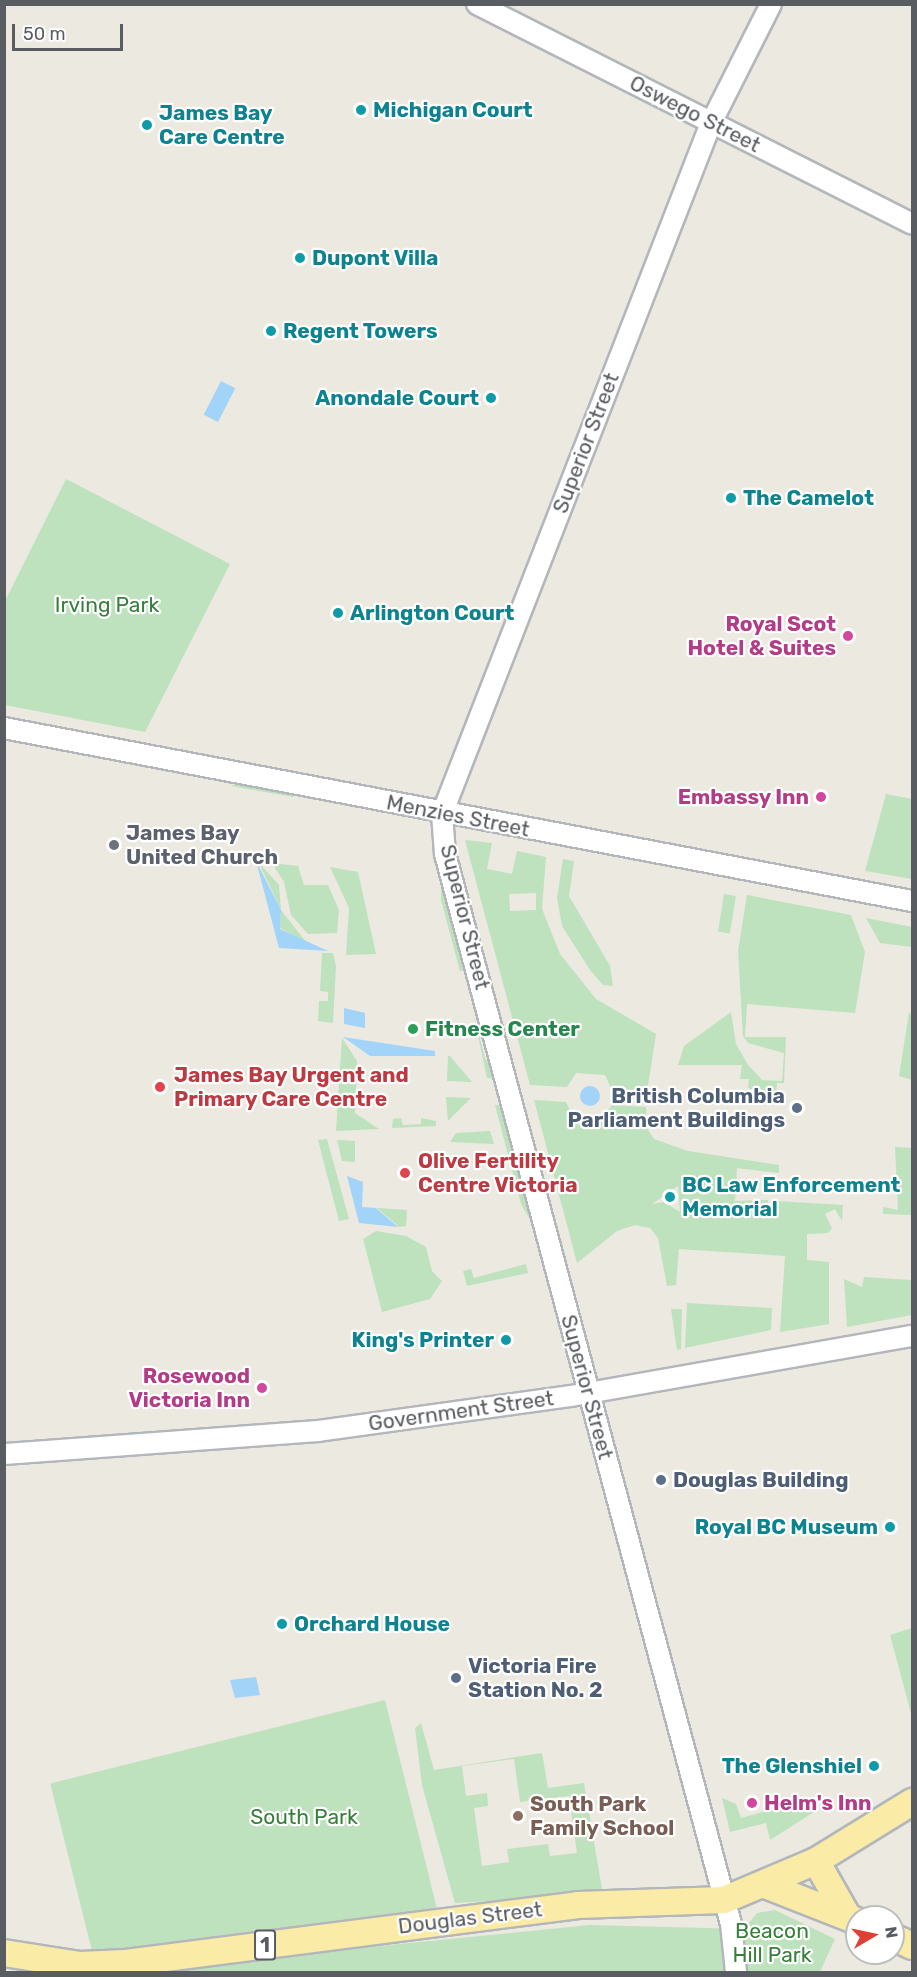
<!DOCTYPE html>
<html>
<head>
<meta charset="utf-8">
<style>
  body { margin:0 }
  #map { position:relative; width:917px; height:1977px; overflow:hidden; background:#ebe9e0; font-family:Rubik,sans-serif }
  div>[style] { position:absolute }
  .green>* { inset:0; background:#bde2bd; transform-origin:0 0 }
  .water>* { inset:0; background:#a2d3f9; transform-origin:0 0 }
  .round { border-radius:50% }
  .roads { filter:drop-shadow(2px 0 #b3b6ba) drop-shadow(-2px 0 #b3b6ba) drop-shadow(0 2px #b3b6ba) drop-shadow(0 -2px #b3b6ba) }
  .minor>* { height:20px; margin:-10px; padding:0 10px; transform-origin:10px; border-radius:10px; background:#fff }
  .major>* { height:26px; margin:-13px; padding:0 13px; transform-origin:13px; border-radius:13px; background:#faeca7 }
  .dots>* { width:16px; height:16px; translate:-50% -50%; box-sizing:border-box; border:3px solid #fff; border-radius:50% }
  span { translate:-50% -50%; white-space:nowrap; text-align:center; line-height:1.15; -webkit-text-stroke:4.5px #fff; paint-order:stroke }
  .shield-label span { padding:2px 4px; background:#fff; border:2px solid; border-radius:4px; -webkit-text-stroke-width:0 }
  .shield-label { font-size:20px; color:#595c60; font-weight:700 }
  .culture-label { font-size:21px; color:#0d838f; font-weight:700 }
  .left { translate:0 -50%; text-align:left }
  .right { translate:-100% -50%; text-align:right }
  .street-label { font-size:21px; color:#595c60 }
  .park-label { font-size:21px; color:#397f3c }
  .hotel-label { font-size:21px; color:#b23c85; font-weight:700 }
  .worship-label { font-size:21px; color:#5b616d; font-weight:700 }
  .leisure-label { font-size:21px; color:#27864d; font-weight:700 }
  .health-label { font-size:21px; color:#be3a42; font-weight:700 }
  .service-label { font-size:21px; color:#4e5e75; font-weight:700 }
  .education-label { font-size:21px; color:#785e54; font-weight:700 }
  .frame { position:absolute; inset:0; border:6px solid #595c60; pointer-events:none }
  .north { position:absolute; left:845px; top:1905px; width:60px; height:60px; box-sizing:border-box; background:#fff; border:2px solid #bdbebf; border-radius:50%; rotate:81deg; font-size:16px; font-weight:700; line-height:24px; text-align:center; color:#595c60 }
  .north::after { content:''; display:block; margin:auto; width:21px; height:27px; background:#de4134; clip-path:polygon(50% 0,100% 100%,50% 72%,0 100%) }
  .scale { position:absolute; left:12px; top:24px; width:111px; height:27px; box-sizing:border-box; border:3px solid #595c60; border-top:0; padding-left:8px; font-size:18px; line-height:21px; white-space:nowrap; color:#595c60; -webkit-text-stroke:4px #fff; paint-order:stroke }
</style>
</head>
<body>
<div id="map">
  <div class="green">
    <div style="clip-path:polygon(66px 479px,230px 564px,145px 732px,5px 705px,5px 601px)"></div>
    <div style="clip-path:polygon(243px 782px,294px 793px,293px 797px,231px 786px)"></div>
    <div style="clip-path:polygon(886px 794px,912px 799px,912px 879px,865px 871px)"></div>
    <div style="clip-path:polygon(evenodd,465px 840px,492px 843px,487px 869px,512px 874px,517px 851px,546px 857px,542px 909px,560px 954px,596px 999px,656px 1034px,647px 1092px,612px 1090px,605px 1075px,576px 1073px,567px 1087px,530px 1085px,465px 840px,536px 893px,536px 910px,510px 911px,509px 894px,536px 893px)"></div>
    <div style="clip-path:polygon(563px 859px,574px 861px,569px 896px,610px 966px,613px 986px,603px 985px,590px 970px,562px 926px,557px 898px)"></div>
    <div style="clip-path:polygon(259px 863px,279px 885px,281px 910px,306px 942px,280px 928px,281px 910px)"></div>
    <div style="clip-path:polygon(272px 863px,298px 866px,304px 885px,328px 885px,339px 910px,337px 933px,308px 934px,291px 915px,284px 882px)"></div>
    <div style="clip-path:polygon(330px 867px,358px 872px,376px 954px,346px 955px,349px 908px)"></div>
    <div style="clip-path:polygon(441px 876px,461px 944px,465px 970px,460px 971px,441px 900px)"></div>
    <div style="left:724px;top:894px;width:12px;height:38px;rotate:9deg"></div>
    <div style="clip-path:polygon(747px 895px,851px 915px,865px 952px,855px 1013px,747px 1004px,745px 1037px,786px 1037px,784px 1083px,777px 1083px,776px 1096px,748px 1088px,749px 1079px,740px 1079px,742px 1065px,678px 1065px,684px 1046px,731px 1012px,736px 1044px,748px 1065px,762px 1080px,782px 1081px,784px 1053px,748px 1043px,743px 1036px,738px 951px)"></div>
    <div style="clip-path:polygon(866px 918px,912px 927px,912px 947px,880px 943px)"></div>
    <div style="clip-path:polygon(322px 953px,333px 953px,336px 966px,333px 1023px,318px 1021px,319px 1001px,328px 1001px,328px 992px,320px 991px)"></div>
    <div style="clip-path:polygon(473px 1012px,485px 1058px,500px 1079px,487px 1078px)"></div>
    <div style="clip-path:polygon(909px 1013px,912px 1014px,912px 1080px,899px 1076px)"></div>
    <div style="clip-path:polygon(342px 1038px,357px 1061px,355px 1113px,379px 1129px,336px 1131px)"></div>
    <div style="clip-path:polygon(448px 1056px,450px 1056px,472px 1082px,447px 1081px)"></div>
    <div style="clip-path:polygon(446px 1097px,471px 1098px,448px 1121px)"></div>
    <div style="clip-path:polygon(evenodd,534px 1100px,566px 1102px,573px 1117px,602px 1119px,612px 1105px,646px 1107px,647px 1128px,654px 1139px,688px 1151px,779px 1165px,779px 1173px,737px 1168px,735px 1201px,768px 1200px,768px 1207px,775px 1207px,775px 1201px,843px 1205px,842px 1221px,835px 1209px,825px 1214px,832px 1228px,828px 1233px,807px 1234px,807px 1260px,829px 1262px,829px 1324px,780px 1332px,785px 1256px,679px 1249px,676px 1285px,667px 1286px,658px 1238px,650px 1228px,635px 1225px,617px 1231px,577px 1263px,534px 1100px,678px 1186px,680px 1212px,664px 1202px,652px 1204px,678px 1186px)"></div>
    <div style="clip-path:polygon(495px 1105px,507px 1105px,535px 1228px,521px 1204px)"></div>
    <div style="clip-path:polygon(401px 1118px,403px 1125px,421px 1124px,421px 1118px,436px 1121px,436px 1126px,392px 1128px,393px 1119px)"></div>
    <div style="clip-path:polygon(490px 1131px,494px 1144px,450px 1142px,456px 1133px)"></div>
    <div style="clip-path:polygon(327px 1139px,349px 1219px,339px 1221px,318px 1140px)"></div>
    <div style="clip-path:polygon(337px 1140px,355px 1141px,355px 1162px,342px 1161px)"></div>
    <div style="clip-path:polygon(895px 1147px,912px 1148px,912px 1215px,883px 1214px,883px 1207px,898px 1210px)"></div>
    <div style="clip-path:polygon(377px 1208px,407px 1210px,406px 1226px,399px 1227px)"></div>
    <div style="clip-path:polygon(376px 1231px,406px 1236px,426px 1247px,432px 1271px,442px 1281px,430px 1299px,382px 1312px,363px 1239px)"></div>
    <div style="clip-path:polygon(526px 1264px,528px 1273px,467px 1286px,463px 1271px,471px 1269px,474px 1278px)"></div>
    <div style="clip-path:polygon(864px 1277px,912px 1280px,912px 1315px,847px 1327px,844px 1279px,862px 1287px)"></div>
    <div style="clip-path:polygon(687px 1303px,772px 1308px,771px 1330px,685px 1348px)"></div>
    <div style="clip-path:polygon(671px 1309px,682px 1309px,681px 1349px,677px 1350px)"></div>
    <div style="clip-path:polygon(912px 1628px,912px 1717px,890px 1635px)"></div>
    <div style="left:385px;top:1700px;width:214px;height:345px;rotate:76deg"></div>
    <div style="clip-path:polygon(evenodd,421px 1723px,434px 1770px,542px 1753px,548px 1788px,584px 1783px,603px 1895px,455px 1903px,422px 1785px,415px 1728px,421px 1723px,514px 1759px,520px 1802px,569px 1796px,577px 1853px,550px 1856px,548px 1844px,507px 1849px,509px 1862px,482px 1866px,474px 1808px,488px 1806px,487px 1793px,466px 1796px,462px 1766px,514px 1759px)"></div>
    <div style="clip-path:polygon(722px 1798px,736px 1804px,741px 1818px,786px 1806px,796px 1811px,813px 1806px,814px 1812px,770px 1840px,766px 1823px,730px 1832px)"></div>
    <div style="clip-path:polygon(775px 1910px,835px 1939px,820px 1972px,120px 1972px,590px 1925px,744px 1929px,757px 1913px)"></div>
  </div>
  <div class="water">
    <div style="left:221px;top:381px;width:16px;height:38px;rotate:27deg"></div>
    <div style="clip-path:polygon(256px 861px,281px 910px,280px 929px,328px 951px,279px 948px)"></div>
    <div style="clip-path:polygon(344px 1008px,365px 1013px,365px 1028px,344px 1024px)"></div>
    <div style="clip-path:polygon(343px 1037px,435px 1051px,435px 1056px,370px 1056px)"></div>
    <div class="round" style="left:580px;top:1086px;width:20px;height:20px"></div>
    <div style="clip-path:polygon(347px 1176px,363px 1182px,362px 1207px,376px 1208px,398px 1227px,359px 1223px)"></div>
    <div style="clip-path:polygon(256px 1677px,260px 1695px,235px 1698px,230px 1680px)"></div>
  </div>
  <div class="roads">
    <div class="minor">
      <div style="left:477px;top:4px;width:487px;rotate:26.8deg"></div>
      <div style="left:4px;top:728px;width:924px;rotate:10.79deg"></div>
      <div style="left:4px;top:1454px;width:315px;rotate:-4.2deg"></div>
      <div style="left:318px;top:1431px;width:255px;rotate:-7.9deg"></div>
      <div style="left:571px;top:1396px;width:346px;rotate:-10deg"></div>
      <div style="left:736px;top:1972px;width:48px;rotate:-95.9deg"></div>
      <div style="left:731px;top:1924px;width:1108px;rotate:-104.96deg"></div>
      <div style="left:445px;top:854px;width:40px;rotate:-94.3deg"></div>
      <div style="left:442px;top:814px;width:742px;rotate:-68.73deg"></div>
      <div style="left:711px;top:123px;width:133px;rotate:-63.2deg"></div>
    </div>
    <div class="major">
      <div style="left:816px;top:1861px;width:64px;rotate:60.3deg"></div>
      <div style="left:765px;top:1885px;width:99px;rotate:21.4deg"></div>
      <div style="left:893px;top:1937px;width:21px;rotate:25deg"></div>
      <div style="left:4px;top:1953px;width:77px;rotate:9deg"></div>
      <div style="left:80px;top:1965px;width:46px;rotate:-2.5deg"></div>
      <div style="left:126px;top:1963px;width:456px;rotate:-7.3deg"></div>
      <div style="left:578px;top:1905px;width:146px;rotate:-2deg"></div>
      <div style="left:724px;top:1900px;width:100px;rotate:-23deg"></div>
      <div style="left:816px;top:1861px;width:113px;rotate:-31.6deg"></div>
    </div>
  </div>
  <div class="dots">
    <div style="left:361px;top:110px;background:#0f9aa8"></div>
    <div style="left:147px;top:125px;background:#0f9aa8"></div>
    <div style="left:300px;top:258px;background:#0f9aa8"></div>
    <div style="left:271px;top:331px;background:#0f9aa8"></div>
    <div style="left:491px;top:398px;background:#0f9aa8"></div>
    <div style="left:731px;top:498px;background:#0f9aa8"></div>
    <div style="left:338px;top:613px;background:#0f9aa8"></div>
    <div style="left:848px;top:636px;background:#d1479c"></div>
    <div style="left:821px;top:797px;background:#d1479c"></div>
    <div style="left:114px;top:845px;background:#6b7280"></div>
    <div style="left:413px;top:1029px;background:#2e9e5b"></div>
    <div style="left:160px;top:1087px;background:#e0444e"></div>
    <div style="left:797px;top:1108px;background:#5c6f8a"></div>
    <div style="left:405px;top:1173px;background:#e0444e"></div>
    <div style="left:670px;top:1197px;background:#0f9aa8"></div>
    <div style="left:506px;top:1340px;background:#0f9aa8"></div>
    <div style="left:262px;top:1388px;background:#d1479c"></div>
    <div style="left:661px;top:1480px;background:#5c6f8a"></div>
    <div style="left:890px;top:1527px;background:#0f9aa8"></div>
    <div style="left:282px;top:1624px;background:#0f9aa8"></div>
    <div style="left:456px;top:1678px;background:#5c6f8a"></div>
    <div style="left:874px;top:1766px;background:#0f9aa8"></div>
    <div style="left:752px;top:1803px;background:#d1479c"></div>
    <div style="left:518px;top:1816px;background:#8d6e63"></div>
  </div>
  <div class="shield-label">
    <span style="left:265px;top:1945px">1</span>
  </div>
  <div class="culture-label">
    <span class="left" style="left:373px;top:110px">Michigan Court</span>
    <span class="left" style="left:159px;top:125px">James Bay<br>Care Centre</span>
    <span class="left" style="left:312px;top:258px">Dupont Villa</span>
    <span class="left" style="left:283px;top:331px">Regent Towers</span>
    <span class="right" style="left:479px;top:398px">Anondale Court</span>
    <span class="left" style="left:743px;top:498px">The Camelot</span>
    <span class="left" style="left:350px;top:613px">Arlington Court</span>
    <span class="left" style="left:682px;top:1197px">BC Law Enforcement<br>Memorial</span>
    <span class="right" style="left:494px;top:1340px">King's Printer</span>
    <span class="right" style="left:878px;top:1527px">Royal BC Museum</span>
    <span class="left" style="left:294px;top:1624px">Orchard House</span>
    <span class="right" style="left:862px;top:1766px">The Glenshiel</span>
  </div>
  <div class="street-label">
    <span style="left:695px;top:114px;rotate:27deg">Oswego Street</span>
    <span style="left:586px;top:443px;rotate:-69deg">Superior Street</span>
    <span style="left:458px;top:816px;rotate:11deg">Menzies Street</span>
    <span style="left:465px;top:917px;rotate:76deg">Superior Street</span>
    <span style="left:587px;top:1387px;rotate:75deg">Superior Street</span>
    <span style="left:461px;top:1411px;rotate:-8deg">Government Street</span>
    <span style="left:470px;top:1918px;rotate:-7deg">Douglas Street</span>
  </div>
  <div class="park-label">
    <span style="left:107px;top:605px">Irving Park</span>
    <span style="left:304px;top:1817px">South Park</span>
    <span style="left:772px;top:1943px">Beacon<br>Hill Park</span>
  </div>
  <div class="hotel-label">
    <span class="right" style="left:836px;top:636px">Royal Scot<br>Hotel &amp; Suites</span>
    <span class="right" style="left:809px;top:797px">Embassy Inn</span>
    <span class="right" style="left:250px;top:1388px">Rosewood<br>Victoria Inn</span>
    <span class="left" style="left:764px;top:1803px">Helm's Inn</span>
  </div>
  <div class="worship-label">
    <span class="left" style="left:126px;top:845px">James Bay<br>United Church</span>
  </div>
  <div class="leisure-label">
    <span class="left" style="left:425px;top:1029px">Fitness Center</span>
  </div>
  <div class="health-label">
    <span class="left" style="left:174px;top:1087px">James Bay Urgent and<br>Primary Care Centre</span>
    <span class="left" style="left:418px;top:1173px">Olive Fertility<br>Centre Victoria</span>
  </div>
  <div class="service-label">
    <span class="right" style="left:785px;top:1108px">British Columbia<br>Parliament Buildings</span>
    <span class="left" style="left:673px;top:1480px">Douglas Building</span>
    <span class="left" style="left:468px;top:1678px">Victoria Fire<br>Station No. 2</span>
  </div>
  <div class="education-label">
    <span class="left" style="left:530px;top:1816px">South Park<br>Family School</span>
  </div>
  <div class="frame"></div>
  <div class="north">N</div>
  <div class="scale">50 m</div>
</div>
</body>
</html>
